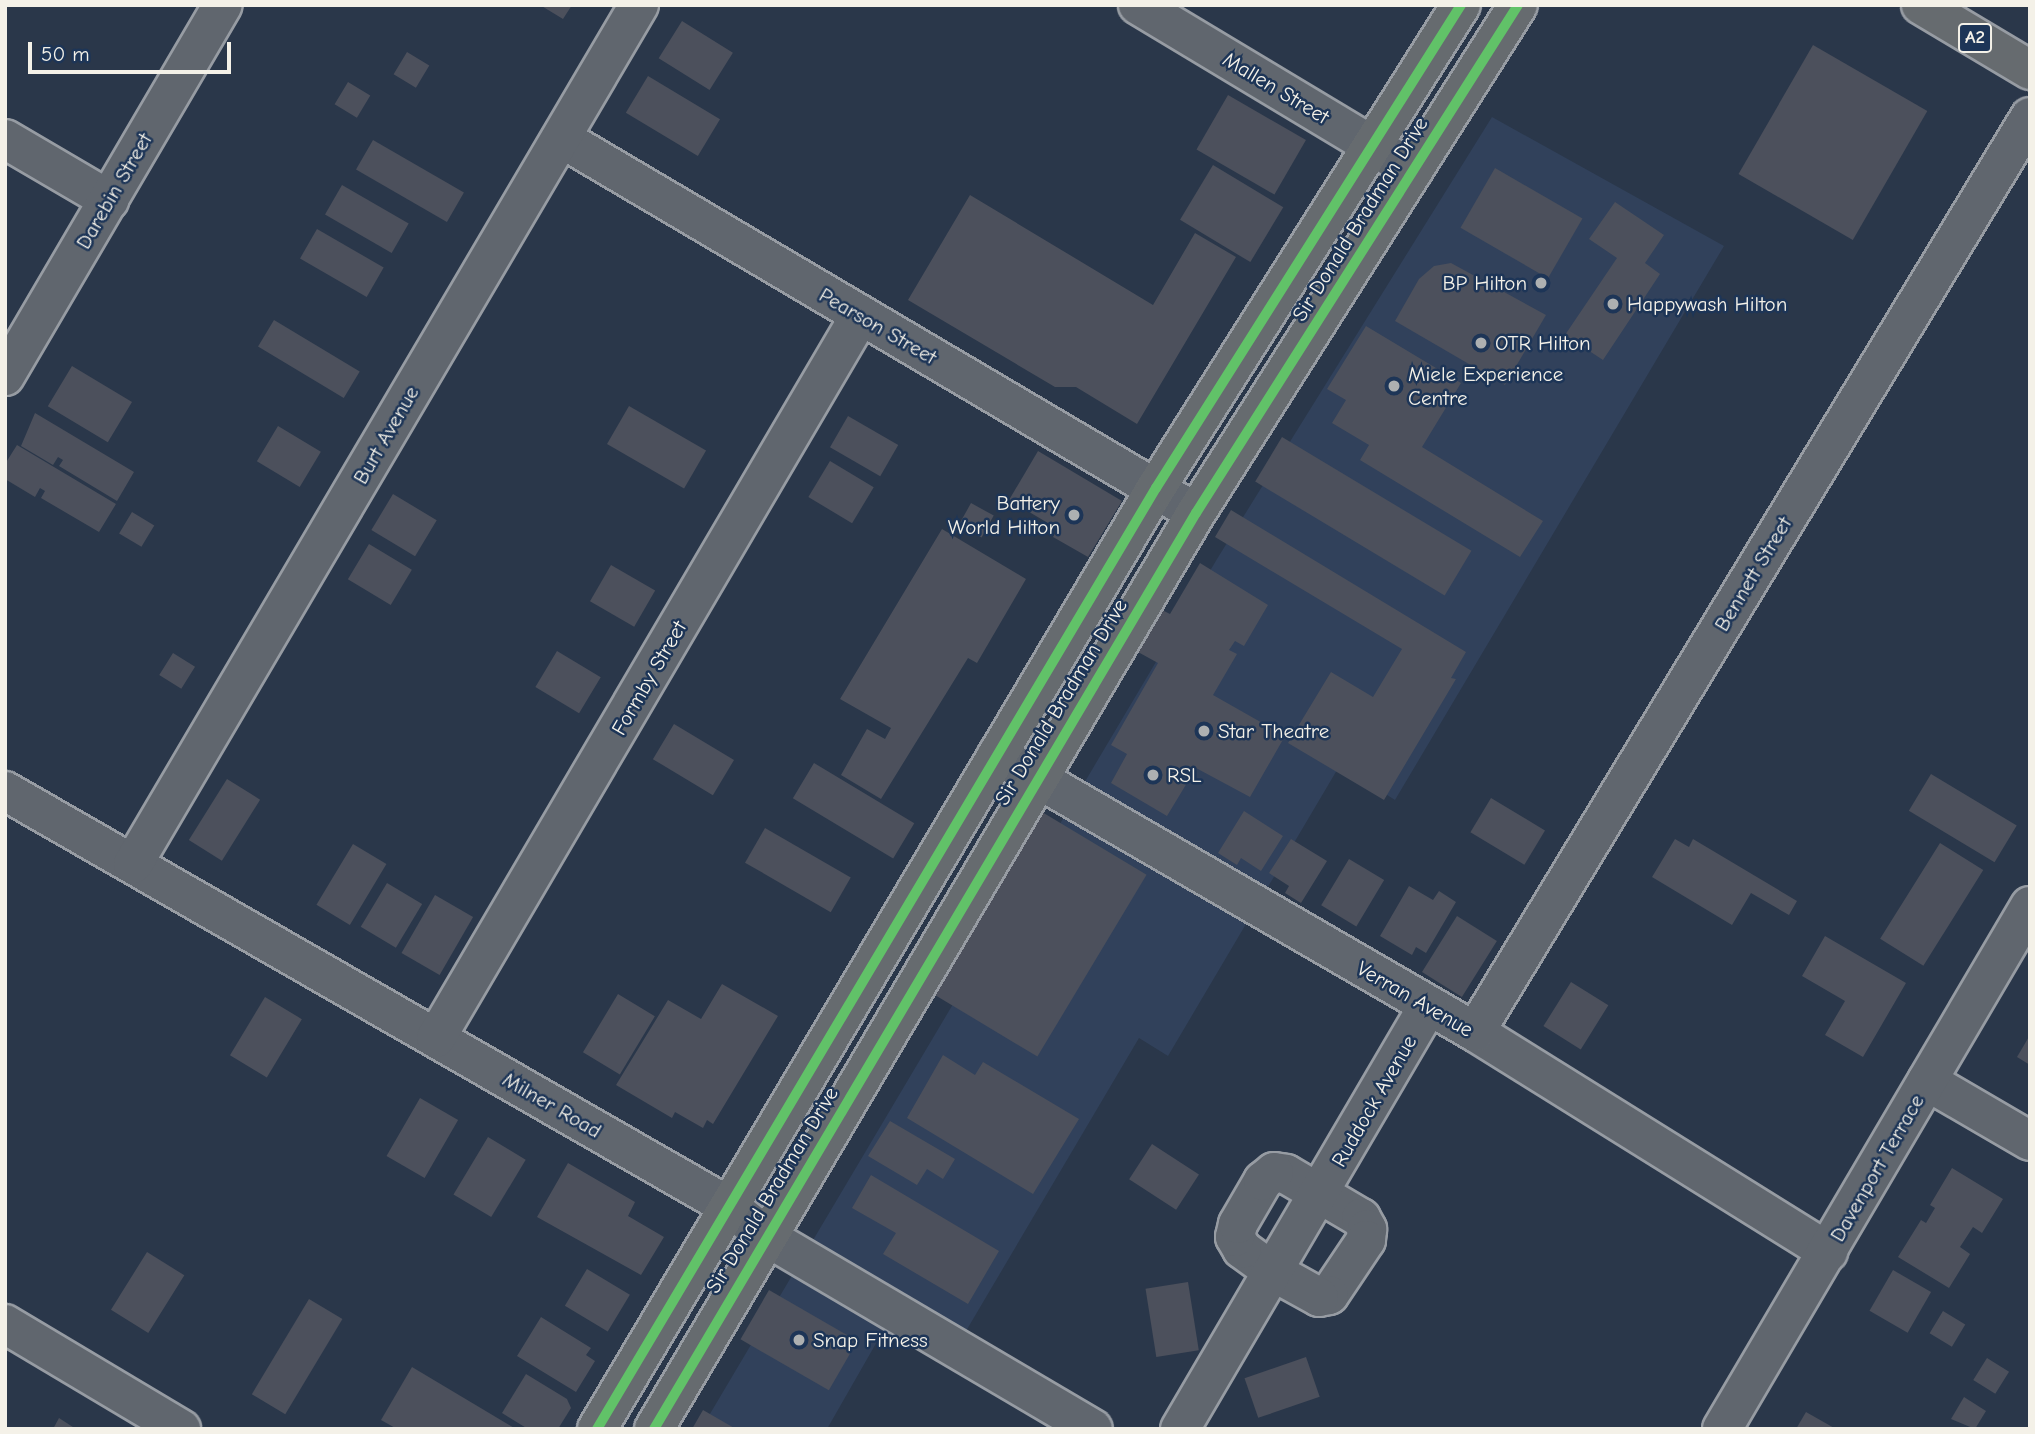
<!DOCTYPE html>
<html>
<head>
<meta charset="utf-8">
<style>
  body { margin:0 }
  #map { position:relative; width:2035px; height:1434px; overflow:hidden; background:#2a374a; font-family:"Comic Neue",sans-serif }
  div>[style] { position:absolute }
  .built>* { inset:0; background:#31415b }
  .building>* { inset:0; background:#4c505c; transform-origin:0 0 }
  .roads { filter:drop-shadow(2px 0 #979ca3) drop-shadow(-2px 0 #979ca3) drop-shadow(0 2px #979ca3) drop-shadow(0 -2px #979ca3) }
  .minor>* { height:38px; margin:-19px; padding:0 19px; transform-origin:19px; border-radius:19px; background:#60666e }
  .major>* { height:38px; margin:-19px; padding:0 19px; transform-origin:19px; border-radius:19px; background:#666b6f }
  .highway>* { height:38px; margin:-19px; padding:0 19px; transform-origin:19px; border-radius:19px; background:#666b6f }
  .cycleway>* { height:10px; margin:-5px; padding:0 5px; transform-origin:5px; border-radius:5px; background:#61c268 }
  .dots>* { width:19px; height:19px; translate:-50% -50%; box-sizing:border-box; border:4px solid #1d3557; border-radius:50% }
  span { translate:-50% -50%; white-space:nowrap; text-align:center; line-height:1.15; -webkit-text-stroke:5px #1d3557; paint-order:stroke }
  .shield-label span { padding:2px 5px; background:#1d3557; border:2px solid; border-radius:5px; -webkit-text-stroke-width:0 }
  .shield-label { font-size:19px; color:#f4f1e8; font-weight:700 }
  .street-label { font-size:21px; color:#f4f1e8 }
  .poi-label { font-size:21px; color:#f4f1e8 }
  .right { translate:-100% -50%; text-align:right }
  .left { translate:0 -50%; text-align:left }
  .frame { position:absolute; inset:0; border:7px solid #f4f1e8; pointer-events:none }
  .scale { position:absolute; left:28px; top:42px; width:203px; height:32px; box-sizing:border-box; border:4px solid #f4f1e8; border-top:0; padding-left:9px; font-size:21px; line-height:24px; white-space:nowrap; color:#f4f1e8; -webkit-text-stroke:5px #1d3557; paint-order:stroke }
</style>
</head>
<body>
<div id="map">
  <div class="built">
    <div style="clip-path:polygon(1492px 117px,1724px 246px,1395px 800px,1340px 765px,1168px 1056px,1139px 1038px,956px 1348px,894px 1312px,827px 1429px,701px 1429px,1217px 559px)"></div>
  </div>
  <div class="building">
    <div style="clip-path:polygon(540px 5px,572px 5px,563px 19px)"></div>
    <div style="left:682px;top:21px;width:60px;height:44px;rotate:32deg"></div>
    <div style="left:1813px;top:45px;width:132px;height:149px;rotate:30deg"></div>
    <div style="left:407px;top:52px;width:26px;height:26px;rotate:31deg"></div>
    <div style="left:648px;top:76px;width:84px;height:43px;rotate:31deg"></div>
    <div style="left:348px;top:82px;width:26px;height:26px;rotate:31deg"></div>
    <div style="left:1228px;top:95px;width:90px;height:63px;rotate:30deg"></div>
    <div style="left:373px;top:140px;width:105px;height:34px;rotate:30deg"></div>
    <div style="left:1213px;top:165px;width:82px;height:64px;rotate:31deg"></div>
    <div style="left:1495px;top:168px;width:101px;height:69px;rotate:30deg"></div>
    <div style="left:342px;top:185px;width:77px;height:34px;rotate:30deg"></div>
    <div style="clip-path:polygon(970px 195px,1153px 305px,1195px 233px,1236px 257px,1137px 424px,1076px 387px,1055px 387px,908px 300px)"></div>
    <div style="clip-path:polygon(1615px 202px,1664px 235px,1645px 263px,1660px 274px,1603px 360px,1565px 335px,1617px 258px,1589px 239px)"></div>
    <div style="left:317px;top:229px;width:77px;height:34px;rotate:30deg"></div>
    <div style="clip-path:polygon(1451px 263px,1546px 315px,1505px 385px,1395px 321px,1419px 279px,1434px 266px)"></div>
    <div style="left:274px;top:320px;width:100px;height:31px;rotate:31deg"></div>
    <div style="clip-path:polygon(1366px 326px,1461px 383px,1422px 447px,1543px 521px,1520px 557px,1360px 460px,1369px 445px,1332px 423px,1346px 400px,1327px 389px)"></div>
    <div style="left:72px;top:366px;width:70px;height:47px;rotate:31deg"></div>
    <div style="left:629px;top:406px;width:89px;height:44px;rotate:30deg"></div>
    <div style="clip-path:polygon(35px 413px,134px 472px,117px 501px,59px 466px,63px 460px,58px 457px,53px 465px,21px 446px)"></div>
    <div style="left:848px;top:416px;width:58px;height:36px;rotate:30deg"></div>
    <div style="left:278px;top:426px;width:50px;height:41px;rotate:31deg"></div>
    <div style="left:1282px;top:437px;width:221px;height:52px;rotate:31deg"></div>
    <div style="clip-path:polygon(17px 445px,116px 504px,99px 532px,41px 498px,45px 491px,40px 488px,35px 497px,5px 479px,5px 464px)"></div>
    <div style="clip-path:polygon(1038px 451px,1122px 501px,1088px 557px,1053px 537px,1058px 529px,1009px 500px)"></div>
    <div style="left:830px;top:461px;width:51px;height:42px;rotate:31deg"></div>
    <div style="left:393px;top:494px;width:51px;height:42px;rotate:31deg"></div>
    <div style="left:971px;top:503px;width:26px;height:25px;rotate:29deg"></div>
    <div style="clip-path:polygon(1231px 510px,1466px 652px,1451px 678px,1456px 679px,1384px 800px,1288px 743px,1331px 672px,1373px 697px,1402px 649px,1215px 537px)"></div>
    <div style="left:132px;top:512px;width:26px;height:25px;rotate:31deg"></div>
    <div style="clip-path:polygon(942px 529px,1026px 579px,977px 663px,968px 658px,881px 799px,841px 775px,867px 729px,885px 739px,891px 728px,840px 699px)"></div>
    <div style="left:369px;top:544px;width:50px;height:41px;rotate:31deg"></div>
    <div style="clip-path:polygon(1200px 563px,1268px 605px,1244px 646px,1235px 641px,1229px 650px,1237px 654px,1213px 695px,1285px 736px,1250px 797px,1196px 768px,1167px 816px,1111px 783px,1127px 754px,1111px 745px,1158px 663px,1138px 652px,1162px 610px,1170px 614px)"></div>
    <div style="left:611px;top:565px;width:51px;height:42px;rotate:30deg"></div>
    <div style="left:557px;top:651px;width:51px;height:42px;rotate:31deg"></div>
    <div style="left:173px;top:653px;width:26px;height:26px;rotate:32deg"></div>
    <div style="left:674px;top:724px;width:70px;height:41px;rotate:31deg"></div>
    <div style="left:814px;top:763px;width:117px;height:41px;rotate:31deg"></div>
    <div style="left:1931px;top:774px;width:100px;height:43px;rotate:31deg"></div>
    <div style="left:227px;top:779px;width:39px;height:72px;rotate:32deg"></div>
    <div style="left:1491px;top:798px;width:63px;height:40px;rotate:31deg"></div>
    <div style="clip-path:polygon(1244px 811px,1283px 836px,1261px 871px,1241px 858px,1237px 865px,1218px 853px)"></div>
    <div style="left:1042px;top:812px;width:122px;height:212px;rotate:31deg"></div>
    <div style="left:765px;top:828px;width:99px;height:40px;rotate:30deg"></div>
    <div style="clip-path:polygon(1291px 839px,1327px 861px,1301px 903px,1285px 893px,1289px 886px,1269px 873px)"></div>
    <div style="clip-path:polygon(1675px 839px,1689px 847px,1693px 839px,1797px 901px,1789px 915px,1751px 893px,1732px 925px,1652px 877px)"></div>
    <div style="left:1940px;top:843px;width:51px;height:113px;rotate:32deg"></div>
    <div style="left:353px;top:844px;width:39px;height:71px;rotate:31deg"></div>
    <div style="left:1349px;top:859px;width:41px;height:54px;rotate:31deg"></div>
    <div style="left:387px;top:883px;width:41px;height:51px;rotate:31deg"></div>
    <div style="clip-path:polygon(1409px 886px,1433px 900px,1439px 891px,1456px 902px,1426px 953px,1416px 947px,1412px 955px,1380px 936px)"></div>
    <div style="left:435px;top:895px;width:44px;height:67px;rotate:30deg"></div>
    <div style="left:1457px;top:916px;width:47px;height:66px;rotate:32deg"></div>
    <div style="clip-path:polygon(1825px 936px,1906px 983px,1863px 1057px,1825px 1035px,1845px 1001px,1802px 976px)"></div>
    <div style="left:1571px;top:982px;width:44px;height:52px;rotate:32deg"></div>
    <div style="clip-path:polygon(722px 984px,778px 1016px,713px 1124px,707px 1120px,703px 1128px,675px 1112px,672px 1118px,616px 1085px,668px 1000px,701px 1019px)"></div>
    <div style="left:618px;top:994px;width:43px;height:68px;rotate:31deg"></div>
    <div style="left:265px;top:997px;width:43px;height:68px;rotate:31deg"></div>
    <div style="clip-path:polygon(2030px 1035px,2030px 1065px,2017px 1057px)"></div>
    <div style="clip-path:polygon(943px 1055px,975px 1075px,983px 1062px,1079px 1119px,1033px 1194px,907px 1118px)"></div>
    <div style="left:420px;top:1098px;width:44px;height:67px;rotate:30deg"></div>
    <div style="clip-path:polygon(890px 1121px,955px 1159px,943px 1179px,927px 1169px,917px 1185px,868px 1156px)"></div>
    <div style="left:488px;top:1137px;width:44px;height:67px;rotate:31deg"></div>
    <div style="left:1152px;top:1144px;width:56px;height:42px;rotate:33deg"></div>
    <div style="clip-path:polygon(568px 1163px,635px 1202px,628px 1216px,664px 1237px,641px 1275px,537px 1217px)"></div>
    <div style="clip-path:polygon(1952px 1168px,2003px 1199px,1982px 1233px,1973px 1227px,1960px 1247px,1970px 1254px,1949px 1288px,1898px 1257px,1921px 1220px,1926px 1223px,1935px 1208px,1930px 1205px)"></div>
    <div style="clip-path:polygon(871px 1175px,999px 1251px,968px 1304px,883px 1254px,896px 1233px,852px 1208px)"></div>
    <div style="left:147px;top:1252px;width:44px;height:68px;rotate:32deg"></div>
    <div style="left:587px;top:1269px;width:50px;height:43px;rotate:31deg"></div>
    <div style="left:1893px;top:1270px;width:44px;height:47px;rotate:30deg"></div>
    <div style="left:1188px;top:1282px;width:69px;height:43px;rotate:81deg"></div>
    <div style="left:769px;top:1290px;width:102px;height:57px;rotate:30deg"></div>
    <div style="left:309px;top:1299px;width:39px;height:111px;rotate:31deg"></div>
    <div style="left:1943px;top:1311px;width:26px;height:26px;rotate:31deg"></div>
    <div style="clip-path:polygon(541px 1317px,591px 1348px,586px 1355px,595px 1361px,576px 1392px,517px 1356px)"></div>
    <div style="left:1306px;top:1357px;width:42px;height:65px;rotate:71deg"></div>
    <div style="left:1987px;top:1358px;width:26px;height:26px;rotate:32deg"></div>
    <div style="clip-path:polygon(412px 1367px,516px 1429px,397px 1429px,381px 1420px)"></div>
    <div style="clip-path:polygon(526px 1374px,567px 1399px,571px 1408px,558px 1429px,528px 1429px,502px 1413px)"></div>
    <div style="clip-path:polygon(1964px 1397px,1986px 1411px,1975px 1429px,1951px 1419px)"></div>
    <div style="clip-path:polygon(703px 1410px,736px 1429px,692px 1429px)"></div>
    <div style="clip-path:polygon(1806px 1412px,1836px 1429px,1796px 1429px)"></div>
    <div style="clip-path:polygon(59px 1418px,76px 1429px,53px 1429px)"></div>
  </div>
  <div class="roads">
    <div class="minor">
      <div style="left:1138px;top:5px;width:321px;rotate:31deg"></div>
      <div style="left:561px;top:138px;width:737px;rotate:30.56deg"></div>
      <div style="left:5px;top:139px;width:121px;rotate:30.4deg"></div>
      <div style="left:5px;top:376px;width:430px;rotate:-59.6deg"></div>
      <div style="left:997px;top:755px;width:552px;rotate:30.09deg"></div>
      <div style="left:1475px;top:1032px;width:416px;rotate:31.9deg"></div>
      <div style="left:5px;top:791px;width:836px;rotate:29.85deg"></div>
      <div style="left:730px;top:1207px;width:48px;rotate:39deg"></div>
      <div style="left:767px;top:1237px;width:378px;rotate:30.5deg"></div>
      <div style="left:133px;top:864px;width:997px;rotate:-59.5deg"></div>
      <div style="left:1475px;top:1032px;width:1070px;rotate:-58.76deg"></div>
      <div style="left:436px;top:1038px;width:837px;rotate:-59.58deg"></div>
      <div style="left:1927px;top:1081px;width:119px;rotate:30.2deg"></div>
      <div style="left:1274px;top:1172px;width:12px;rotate:9deg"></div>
      <div style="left:1286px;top:1174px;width:87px;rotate:30.4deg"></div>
      <div style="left:1361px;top:1218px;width:13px;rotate:61deg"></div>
      <div style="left:1367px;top:1229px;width:11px;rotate:95deg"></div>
      <div style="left:1366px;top:1240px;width:66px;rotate:123.9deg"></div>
      <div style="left:1329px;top:1295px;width:10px;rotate:169deg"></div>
      <div style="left:1319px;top:1297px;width:54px;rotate:-151deg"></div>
      <div style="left:1272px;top:1271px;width:37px;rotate:-144deg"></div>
      <div style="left:1242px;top:1249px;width:14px;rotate:-120deg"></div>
      <div style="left:1235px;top:1237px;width:13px;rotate:-77deg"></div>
      <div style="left:1238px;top:1224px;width:50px;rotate:-59.8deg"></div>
      <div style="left:1263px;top:1181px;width:14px;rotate:-39deg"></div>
      <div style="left:5px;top:1324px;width:205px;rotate:30.8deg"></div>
      <div style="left:1180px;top:1429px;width:489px;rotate:-59.6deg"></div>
      <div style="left:1722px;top:1429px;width:607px;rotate:-59.51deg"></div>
    </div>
    <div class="major">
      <div style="left:597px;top:1429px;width:1095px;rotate:-59.29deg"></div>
      <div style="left:1156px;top:488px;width:571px;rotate:-57.73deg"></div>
      <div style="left:654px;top:1429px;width:1064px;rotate:-59.39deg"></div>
      <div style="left:1196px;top:513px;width:601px;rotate:-57.63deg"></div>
    </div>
    <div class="highway">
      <div style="left:1921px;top:5px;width:127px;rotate:30.8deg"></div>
    </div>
  </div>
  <div class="cycleway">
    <div style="left:597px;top:1429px;width:1095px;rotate:-59.29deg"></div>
    <div style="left:1156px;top:488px;width:571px;rotate:-57.73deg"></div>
    <div style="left:654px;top:1429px;width:1064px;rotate:-59.39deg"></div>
    <div style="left:1196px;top:513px;width:601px;rotate:-57.63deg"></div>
  </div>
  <div class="dots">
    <div style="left:1541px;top:283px;background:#adb0b1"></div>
    <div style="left:1613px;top:304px;background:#adb0b1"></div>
    <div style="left:1481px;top:343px;background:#adb0b1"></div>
    <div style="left:1394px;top:386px;background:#adb0b1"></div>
    <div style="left:1074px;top:515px;background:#adb0b1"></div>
    <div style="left:1204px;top:731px;background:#adb0b1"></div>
    <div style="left:1153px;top:775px;background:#adb0b1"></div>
    <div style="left:799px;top:1340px;background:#adb0b1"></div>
  </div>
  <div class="shield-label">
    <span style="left:1975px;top:38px">A2</span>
  </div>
  <div class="street-label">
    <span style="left:1276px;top:88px;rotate:31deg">Mallen Street</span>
    <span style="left:114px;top:191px;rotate:-60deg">Darebin Street</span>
    <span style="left:1360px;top:219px;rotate:-58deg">Sir Donald Bradman Drive</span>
    <span style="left:878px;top:326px;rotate:30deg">Pearson Street</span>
    <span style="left:386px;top:435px;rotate:-60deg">Burt Avenue</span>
    <span style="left:1753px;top:574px;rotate:-59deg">Bennett Street</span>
    <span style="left:649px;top:678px;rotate:-60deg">Formby Street</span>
    <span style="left:1061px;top:702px;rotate:-59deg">Sir Donald Bradman Drive</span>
    <span style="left:1415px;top:999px;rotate:30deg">Verran Avenue</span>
    <span style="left:1374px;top:1101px;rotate:-60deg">Ruddock Avenue</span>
    <span style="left:552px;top:1105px;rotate:30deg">Milner Road</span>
    <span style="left:1877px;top:1168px;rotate:-60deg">Davenport Terrace</span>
    <span style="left:772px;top:1190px;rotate:-59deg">Sir Donald Bradman Drive</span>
  </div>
  <div class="poi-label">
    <span class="right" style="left:1527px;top:283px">BP Hilton</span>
    <span class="left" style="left:1627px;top:304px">Happywash Hilton</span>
    <span class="left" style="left:1495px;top:343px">OTR Hilton</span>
    <span class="left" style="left:1408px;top:386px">Miele Experience<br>Centre</span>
    <span class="right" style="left:1060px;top:515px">Battery<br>World Hilton</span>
    <span class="left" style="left:1218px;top:731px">Star Theatre</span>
    <span class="left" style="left:1167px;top:775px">RSL</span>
    <span class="left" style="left:813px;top:1340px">Snap Fitness</span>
  </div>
  <div class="frame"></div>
  <div class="scale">50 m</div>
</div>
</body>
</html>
